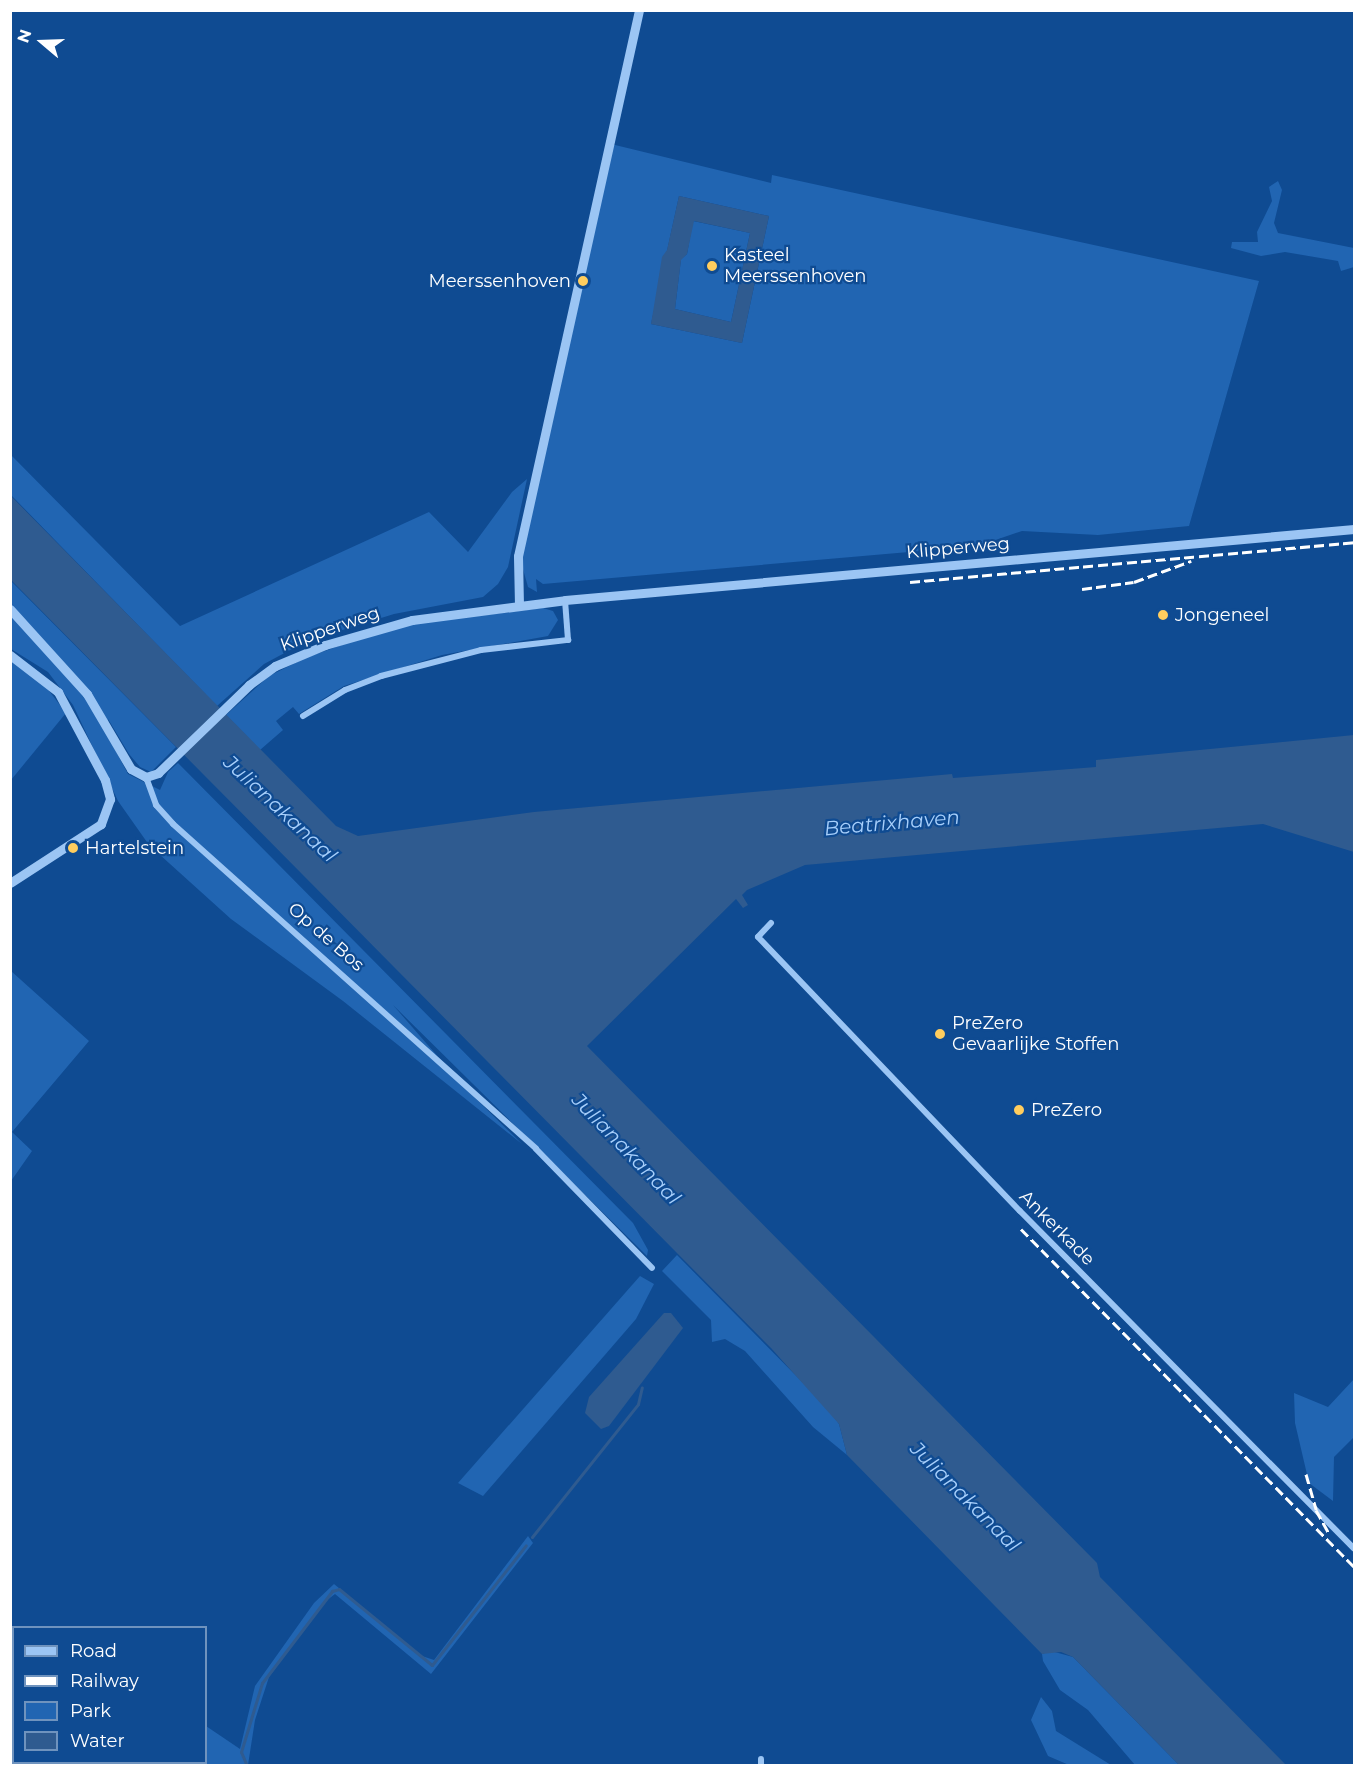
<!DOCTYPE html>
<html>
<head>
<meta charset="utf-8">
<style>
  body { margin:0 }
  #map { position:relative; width:1365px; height:1776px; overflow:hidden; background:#0f4b92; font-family:Montserrat,sans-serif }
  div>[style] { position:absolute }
  .green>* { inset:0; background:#2165b2 }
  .water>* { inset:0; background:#2f5b90 }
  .stream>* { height:3px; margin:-1.5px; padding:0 1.5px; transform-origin:1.5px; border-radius:1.5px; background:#2f5b90 }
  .minor>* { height:6px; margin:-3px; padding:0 3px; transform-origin:3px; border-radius:3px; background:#9bc5f4 }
  .tertiary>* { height:9px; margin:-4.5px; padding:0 4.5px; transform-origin:4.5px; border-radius:4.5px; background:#9bc5f4 }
  .rail>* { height:3px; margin-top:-1.5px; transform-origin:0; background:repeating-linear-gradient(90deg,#fff 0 10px,transparent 0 14.5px) }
  .dots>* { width:16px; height:16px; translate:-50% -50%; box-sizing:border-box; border:3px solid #0f4b92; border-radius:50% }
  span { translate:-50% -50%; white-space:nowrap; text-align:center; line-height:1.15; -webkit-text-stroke:4.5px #0f4b92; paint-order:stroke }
  .poi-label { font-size:18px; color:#fff }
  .left { translate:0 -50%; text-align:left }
  .right { translate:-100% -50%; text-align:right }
  .street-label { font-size:18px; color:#fff }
  .water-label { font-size:20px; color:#a7cffb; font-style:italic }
  .frame { position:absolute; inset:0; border:12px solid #fff; pointer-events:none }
  .legend { position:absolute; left:12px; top:1626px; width:195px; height:138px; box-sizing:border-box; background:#0f4b92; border:2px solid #6f93be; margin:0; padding:8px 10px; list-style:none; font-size:18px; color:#fff }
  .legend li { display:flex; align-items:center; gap:12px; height:30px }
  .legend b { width:30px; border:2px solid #6f93be }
  .north { position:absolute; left:12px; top:12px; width:60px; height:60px; -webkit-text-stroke:4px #0f4b92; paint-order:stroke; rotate:289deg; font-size:16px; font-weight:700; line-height:24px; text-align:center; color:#fff }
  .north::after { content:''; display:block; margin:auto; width:21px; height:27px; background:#fff; clip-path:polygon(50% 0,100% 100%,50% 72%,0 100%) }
</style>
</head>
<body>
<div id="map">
  <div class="green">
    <div style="clip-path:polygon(evenodd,611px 144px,771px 183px,772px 175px,1259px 281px,1189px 526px,1098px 535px,1022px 531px,978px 546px,543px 584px,536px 579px,537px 592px,528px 587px,521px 562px,611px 144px,679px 196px,769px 216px,742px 343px,651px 324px,679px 196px)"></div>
    <div style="clip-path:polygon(1278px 181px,1282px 190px,1274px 223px,1278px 233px,1354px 248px,1354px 267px,1341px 271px,1338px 261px,1285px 252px,1261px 256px,1231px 248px,1232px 242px,1258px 242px,1257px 232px,1272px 201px,1269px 187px)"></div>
    <div style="clip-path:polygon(693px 221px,750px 233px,731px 322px,675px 309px,681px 259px,687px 254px)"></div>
    <div style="clip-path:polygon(10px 454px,180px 626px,429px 512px,468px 552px,512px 492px,527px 479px,508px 567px,498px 584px,483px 597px,394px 614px,307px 641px,264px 664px,217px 706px,11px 495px)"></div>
    <div style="clip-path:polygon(10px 580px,176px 747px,151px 772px,140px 767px,129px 754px,108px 719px,111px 742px,128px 774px,160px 790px,168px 772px,178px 763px,633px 1223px,648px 1250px,647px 1256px,393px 1005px,467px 1090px,522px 1144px,343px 1001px,231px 919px,149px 845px,118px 801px,73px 705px,48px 672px,11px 649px)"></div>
    <div style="clip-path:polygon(543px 608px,553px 611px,558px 620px,548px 636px,442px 655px,344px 686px,299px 714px,293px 707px,276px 721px,283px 730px,260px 750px,226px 715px,269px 676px,305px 658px,373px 634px,402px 625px)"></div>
    <div style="clip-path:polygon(11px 659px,47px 688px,66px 713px,11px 780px)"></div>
    <div style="clip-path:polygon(11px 971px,89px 1041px,12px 1132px,32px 1151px,11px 1181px)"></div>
    <div style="clip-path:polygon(677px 1255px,827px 1407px,839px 1424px,847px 1455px,813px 1427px,745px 1351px,725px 1339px,712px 1342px,711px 1320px,662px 1271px)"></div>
    <div style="clip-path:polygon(640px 1276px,654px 1284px,636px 1319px,483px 1496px,458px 1483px)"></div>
    <div style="clip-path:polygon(1354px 1379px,1354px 1437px,1334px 1457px,1333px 1501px,1309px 1483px,1295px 1423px,1294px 1393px,1328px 1407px)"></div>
    <div style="clip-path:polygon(528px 1536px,533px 1543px,431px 1674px,335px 1594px,322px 1604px,269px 1677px,255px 1720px,248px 1765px,128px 1765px,127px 1763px,206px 1762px,206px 1726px,240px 1749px,255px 1686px,314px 1603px,334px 1584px,422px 1656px,434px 1660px)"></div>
    <div style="clip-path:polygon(1051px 1651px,1073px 1657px,1179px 1765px,1135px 1765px,1088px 1710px,1060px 1690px,1043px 1661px,1042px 1654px)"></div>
    <div style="clip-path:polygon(1041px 1697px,1052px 1711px,1056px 1731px,1111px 1765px,1069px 1765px,1048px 1756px,1031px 1720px)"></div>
  </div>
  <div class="water">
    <div style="clip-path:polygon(evenodd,679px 196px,769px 216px,742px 343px,651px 324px,662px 257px,667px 250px,679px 196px,694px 221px,750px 233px,731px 322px,675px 309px,681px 260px,687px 254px,694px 221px)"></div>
    <div style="clip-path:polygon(10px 495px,336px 826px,358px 836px,534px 812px,952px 774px,953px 778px,1096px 767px,1096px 760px,1354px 735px,1354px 852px,1263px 824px,805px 865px,747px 890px,742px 895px,748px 905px,743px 908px,736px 899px,587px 1046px,1097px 1563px,1100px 1577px,1286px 1765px,1179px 1765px,1073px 1657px,1061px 1652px,1042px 1654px,847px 1455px,839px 1424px,771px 1348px,11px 580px)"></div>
    <div style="clip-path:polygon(664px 1313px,671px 1313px,683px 1328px,609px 1426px,601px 1429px,585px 1413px,589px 1397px)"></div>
    <div style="clip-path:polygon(11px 1697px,13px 1697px,14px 1762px,128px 1765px,11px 1765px)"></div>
  </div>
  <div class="stream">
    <div style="left:532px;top:1537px;width:170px;rotate:-51.4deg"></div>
    <div style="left:638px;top:1404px;width:17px;rotate:-77deg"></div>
    <div style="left:247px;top:1766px;width:15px;rotate:-113deg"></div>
    <div style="left:241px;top:1752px;width:72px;rotate:-73.1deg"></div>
    <div style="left:262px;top:1683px;width:116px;rotate:-52.7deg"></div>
    <div style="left:332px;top:1591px;width:7px;rotate:-16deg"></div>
    <div style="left:339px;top:1589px;width:120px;rotate:39.3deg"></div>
    <div style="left:432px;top:1665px;width:152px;rotate:-51.9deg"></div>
  </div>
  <div class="minor">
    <div style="left:303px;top:716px;width:49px;rotate:-31.8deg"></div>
    <div style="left:345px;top:690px;width:39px;rotate:-21deg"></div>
    <div style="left:381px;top:676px;width:103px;rotate:-14.6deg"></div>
    <div style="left:481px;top:650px;width:88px;rotate:-6.6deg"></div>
    <div style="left:568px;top:640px;width:40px;rotate:-94.3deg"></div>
    <div style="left:146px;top:777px;width:30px;rotate:70deg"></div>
    <div style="left:156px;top:805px;width:25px;rotate:48deg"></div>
    <div style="left:173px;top:824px;width:487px;rotate:41.8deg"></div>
    <div style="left:536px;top:1149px;width:166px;rotate:45.7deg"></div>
    <div style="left:771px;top:923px;width:19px;rotate:133deg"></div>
    <div style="left:758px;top:937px;width:379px;rotate:46.3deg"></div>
    <div style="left:1020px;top:1211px;width:475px;rotate:45.3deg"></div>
    <div style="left:761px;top:1759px;width:7px;rotate:90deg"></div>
  </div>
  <div class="tertiary">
    <div style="left:519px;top:605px;width:49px;rotate:-91.2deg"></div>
    <div style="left:518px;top:556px;width:559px;rotate:-77.5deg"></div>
    <div style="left:10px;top:609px;width:115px;rotate:47.8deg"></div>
    <div style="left:87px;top:694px;width:87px;rotate:59.6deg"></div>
    <div style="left:131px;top:769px;width:17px;rotate:28deg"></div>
    <div style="left:146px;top:777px;width:13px;rotate:-18deg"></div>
    <div style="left:158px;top:773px;width:127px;rotate:-44deg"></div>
    <div style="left:249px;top:685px;width:32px;rotate:-36deg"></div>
    <div style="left:275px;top:666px;width:54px;rotate:-22.8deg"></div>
    <div style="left:325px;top:645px;width:91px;rotate:-16deg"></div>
    <div style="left:412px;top:620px;width:154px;rotate:-7.4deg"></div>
    <div style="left:565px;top:600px;width:792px;rotate:-5.14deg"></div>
    <div style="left:10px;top:655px;width:61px;rotate:37.6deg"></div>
    <div style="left:58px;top:692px;width:100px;rotate:61.9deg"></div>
    <div style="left:105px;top:780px;width:20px;rotate:75deg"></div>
    <div style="left:110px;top:799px;width:27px;rotate:110deg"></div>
    <div style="left:101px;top:824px;width:108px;rotate:147deg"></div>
  </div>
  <div class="rail">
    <div style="left:910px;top:582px;width:446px;rotate:-5.1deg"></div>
    <div style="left:1082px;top:589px;width:52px;rotate:-7.7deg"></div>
    <div style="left:1134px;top:582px;width:61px;rotate:-20.2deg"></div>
    <div style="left:1021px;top:1229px;width:474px;rotate:45.4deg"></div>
    <div style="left:1306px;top:1474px;width:37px;rotate:74deg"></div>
    <div style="left:1316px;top:1510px;width:26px;rotate:61deg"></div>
  </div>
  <div class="dots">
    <div style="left:712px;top:266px;background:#ffcd5e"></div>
    <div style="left:583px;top:281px;background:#ffcd5e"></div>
    <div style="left:1163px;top:615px;background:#ffcd5e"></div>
    <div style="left:73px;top:848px;background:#ffcd5e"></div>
    <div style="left:940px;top:1034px;background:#ffcd5e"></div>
    <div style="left:1019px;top:1110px;background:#ffcd5e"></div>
  </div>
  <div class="poi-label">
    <span class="left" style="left:724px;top:266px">Kasteel<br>Meerssenhoven</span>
    <span class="right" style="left:571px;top:281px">Meerssenhoven</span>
    <span class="left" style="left:1175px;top:615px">Jongeneel</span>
    <span class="left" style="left:85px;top:848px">Hartelstein</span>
    <span class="left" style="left:952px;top:1034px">PreZero<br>Gevaarlijke Stoffen</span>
    <span class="left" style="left:1031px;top:1110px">PreZero</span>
  </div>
  <div class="street-label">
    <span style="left:958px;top:548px;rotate:-5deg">Klipperweg</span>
    <span style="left:330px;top:629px;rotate:-19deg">Klipperweg</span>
    <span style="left:326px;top:937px;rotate:41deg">Op de Bos</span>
    <span style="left:1057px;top:1228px;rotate:45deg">Ankerkade</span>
  </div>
  <div class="water-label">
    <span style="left:280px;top:809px;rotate:43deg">Julianakanaal</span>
    <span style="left:892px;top:823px;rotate:-5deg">Beatrixhaven</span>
    <span style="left:626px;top:1149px;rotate:46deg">Julianakanaal</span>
    <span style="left:965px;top:1497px;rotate:45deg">Julianakanaal</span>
  </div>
  <div class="frame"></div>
  <ul class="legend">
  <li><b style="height:8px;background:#9bc5f4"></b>Road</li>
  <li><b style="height:8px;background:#fff"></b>Railway</li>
  <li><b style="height:16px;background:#2165b2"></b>Park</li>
  <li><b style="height:16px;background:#2f5b90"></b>Water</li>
  </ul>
  <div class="north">N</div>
</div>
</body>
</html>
